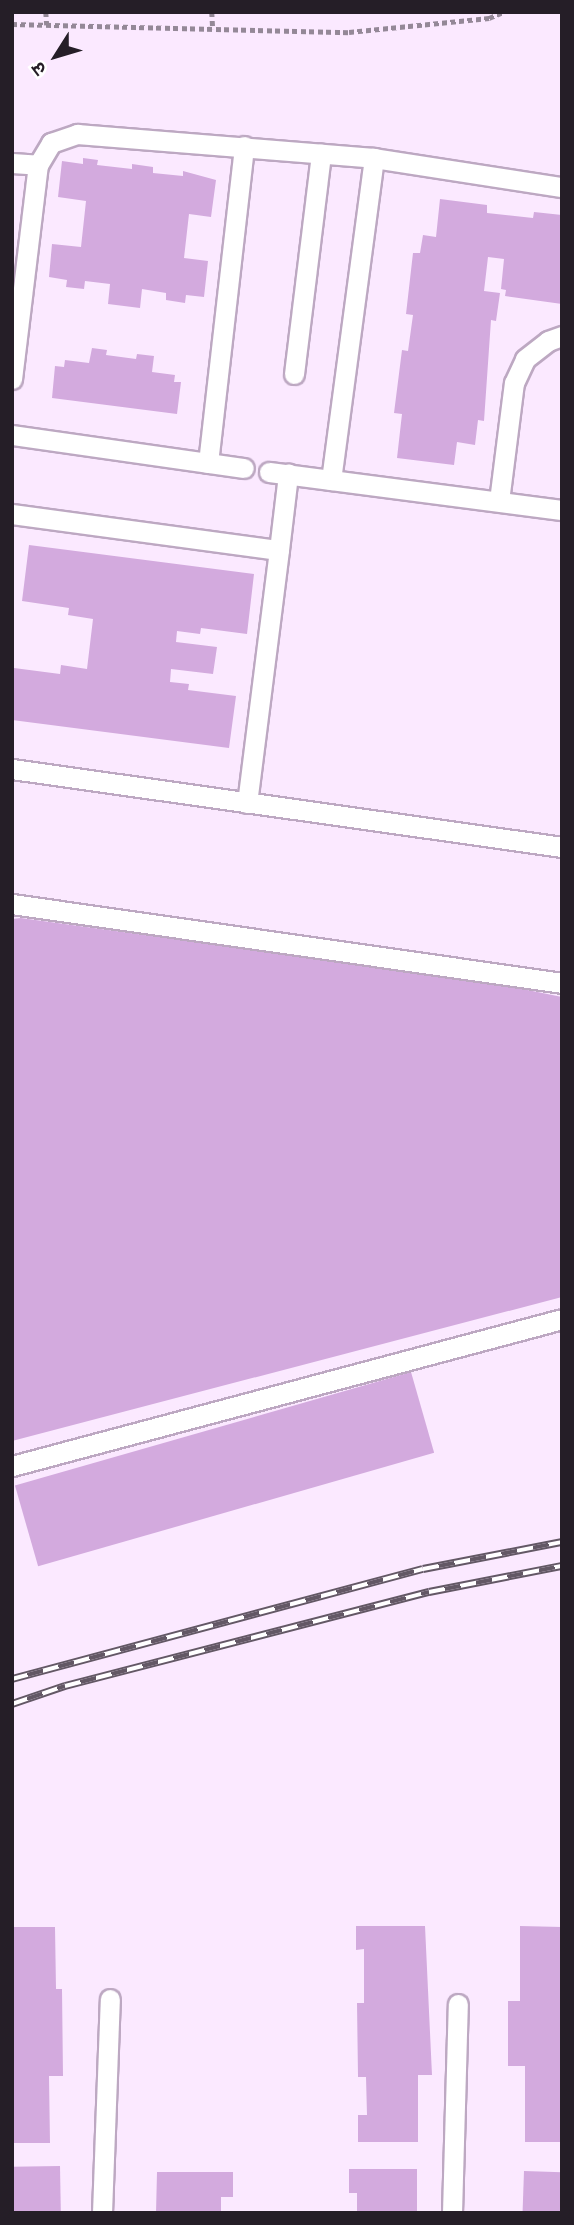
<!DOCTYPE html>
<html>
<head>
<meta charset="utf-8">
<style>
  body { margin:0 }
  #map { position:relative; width:574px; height:2225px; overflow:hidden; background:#fbe9ff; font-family:"Work Sans","Noto Sans Devanagari",sans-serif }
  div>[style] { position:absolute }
  .building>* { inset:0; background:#d3aade; transform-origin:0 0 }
  .path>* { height:4.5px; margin-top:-2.25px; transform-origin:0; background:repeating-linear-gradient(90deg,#948897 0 5px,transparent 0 8.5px) }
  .roads { filter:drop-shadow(2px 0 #bda8c2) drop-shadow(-2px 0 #bda8c2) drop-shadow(0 2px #bda8c2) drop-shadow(0 -2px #bda8c2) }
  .service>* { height:19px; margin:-9.5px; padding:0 9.5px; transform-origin:9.5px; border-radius:9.5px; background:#fff }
  .rail>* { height:8px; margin-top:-4px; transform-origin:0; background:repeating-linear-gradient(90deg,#fff 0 16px,#635865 0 32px); box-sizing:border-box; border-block:2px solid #635865 }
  span { translate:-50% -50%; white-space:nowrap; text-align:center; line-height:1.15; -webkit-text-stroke:7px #fff; paint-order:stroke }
  .frame { position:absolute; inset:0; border:14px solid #251e27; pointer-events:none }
  .north { position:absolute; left:21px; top:21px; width:70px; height:70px; -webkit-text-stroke:5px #fff; paint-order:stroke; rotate:233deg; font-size:19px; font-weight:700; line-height:28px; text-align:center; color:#251e27 }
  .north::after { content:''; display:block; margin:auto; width:24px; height:32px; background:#251e27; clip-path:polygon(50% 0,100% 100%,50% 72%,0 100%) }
</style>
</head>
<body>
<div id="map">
  <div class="building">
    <div style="clip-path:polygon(83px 158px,98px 160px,97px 165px,132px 169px,132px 164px,153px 167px,153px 173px,183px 176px,183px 171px,216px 180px,211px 217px,189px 214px,184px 258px,208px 261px,204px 297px,186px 295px,185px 303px,166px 300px,166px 293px,142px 289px,140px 308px,108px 304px,110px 284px,85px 281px,84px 289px,66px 287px,67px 280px,49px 277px,52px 244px,81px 247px,86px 201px,58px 197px,62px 161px,83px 164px)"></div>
    <div style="clip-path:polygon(440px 199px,487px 205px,487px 213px,533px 218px,534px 212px,562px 215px,562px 304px,505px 296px,506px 290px,501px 289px,504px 259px,488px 257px,484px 291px,500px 293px,496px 321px,491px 320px,484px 421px,478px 420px,475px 445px,457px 442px,454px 465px,397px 458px,402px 414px,394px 413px,402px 350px,408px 351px,413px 315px,406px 314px,413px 253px,420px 253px,423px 235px,436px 237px)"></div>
    <div style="clip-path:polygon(92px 348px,107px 350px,106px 355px,136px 359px,137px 354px,154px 356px,152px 372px,175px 375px,174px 382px,181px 382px,177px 414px,52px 398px,55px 366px,64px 367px,65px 360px,89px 363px)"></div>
    <div style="clip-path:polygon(29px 545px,254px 574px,247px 634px,201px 628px,200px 634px,177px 631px,176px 642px,217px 647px,213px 674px,171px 669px,170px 682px,189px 684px,188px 690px,236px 696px,229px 748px,12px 720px,14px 668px,60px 674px,61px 665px,87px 669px,93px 619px,68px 615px,69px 608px,22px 601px)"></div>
    <div style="clip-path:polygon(21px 918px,489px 982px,562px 997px,562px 1297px,12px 1441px,12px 919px)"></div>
    <div style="left:411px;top:1372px;width:84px;height:412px;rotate:74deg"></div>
    <div style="clip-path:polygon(356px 1926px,425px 1926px,432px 2075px,418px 2075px,418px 2142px,358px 2142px,358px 2115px,367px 2115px,366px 2077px,358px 2077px,357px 2003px,364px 2003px,364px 1949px,356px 1950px)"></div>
    <div style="clip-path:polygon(520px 1926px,562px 1927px,562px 2142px,525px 2142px,525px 2066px,508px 2066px,508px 2001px,520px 2001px)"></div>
    <div style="clip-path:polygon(12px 1927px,55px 1927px,56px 1989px,62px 1989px,63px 2076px,49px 2076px,50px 2143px,12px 2143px)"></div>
    <div style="left:60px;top:2166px;width:47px;height:48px;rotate:89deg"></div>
    <div style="clip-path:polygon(349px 2169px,417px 2169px,417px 2213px,357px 2213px,357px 2193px,349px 2193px)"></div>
    <div style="left:524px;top:2171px;width:38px;height:42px;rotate:2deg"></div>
    <div style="clip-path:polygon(157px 2172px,233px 2172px,233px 2197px,221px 2197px,221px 2213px,156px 2213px)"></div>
  </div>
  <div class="path">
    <div style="left:46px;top:12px;width:13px;rotate:86deg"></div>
    <div style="left:212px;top:12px;width:17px;rotate:87deg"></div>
    <div style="left:12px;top:24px;width:337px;rotate:1.4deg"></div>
    <div style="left:349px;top:32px;width:141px;rotate:-5.7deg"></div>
    <div style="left:489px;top:18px;width:15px;rotate:-23deg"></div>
  </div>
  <div class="roads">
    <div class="service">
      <div style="left:12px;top:163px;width:26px;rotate:4deg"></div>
      <div style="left:38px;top:165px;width:26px;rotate:-59deg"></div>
      <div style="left:51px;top:143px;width:28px;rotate:-19deg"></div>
      <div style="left:77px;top:134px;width:298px;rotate:4.6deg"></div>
      <div style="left:374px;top:158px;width:190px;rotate:8.8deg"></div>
      <div style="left:294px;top:374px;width:222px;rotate:-83deg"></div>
      <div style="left:12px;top:379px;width:216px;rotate:-83.1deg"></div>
      <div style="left:12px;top:435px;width:234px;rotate:8.1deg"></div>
      <div style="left:208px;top:463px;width:319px;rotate:-83.5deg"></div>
      <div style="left:269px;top:472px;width:295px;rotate:7.4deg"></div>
      <div style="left:331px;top:480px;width:325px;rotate:-82.4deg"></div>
      <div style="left:499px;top:501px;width:119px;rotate:-82.8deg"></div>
      <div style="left:514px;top:383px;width:26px;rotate:-65deg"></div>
      <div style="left:525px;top:359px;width:29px;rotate:-38deg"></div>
      <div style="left:548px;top:341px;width:15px;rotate:-20deg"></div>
      <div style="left:12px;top:514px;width:269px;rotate:7.7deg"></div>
      <div style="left:279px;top:550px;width:255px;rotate:97.2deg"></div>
      <div style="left:279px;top:550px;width:77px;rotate:-83.2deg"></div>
      <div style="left:12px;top:769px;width:556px;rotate:8.07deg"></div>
      <div style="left:12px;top:904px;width:556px;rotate:8.17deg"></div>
      <div style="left:12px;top:1466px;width:569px;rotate:-14.96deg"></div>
      <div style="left:102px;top:2213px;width:214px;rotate:-87.9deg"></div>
      <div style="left:452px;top:2213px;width:209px;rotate:-88.4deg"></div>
    </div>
  </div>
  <div class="rail">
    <div style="left:12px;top:1679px;width:425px;rotate:-15deg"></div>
    <div style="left:423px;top:1569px;width:142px;rotate:-11deg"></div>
    <div style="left:12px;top:1704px;width:56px;rotate:-18.8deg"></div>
    <div style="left:65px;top:1686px;width:376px;rotate:-14.5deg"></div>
    <div style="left:429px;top:1592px;width:136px;rotate:-11.1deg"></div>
  </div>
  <div class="frame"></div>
  <div class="north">उ</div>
</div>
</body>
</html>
